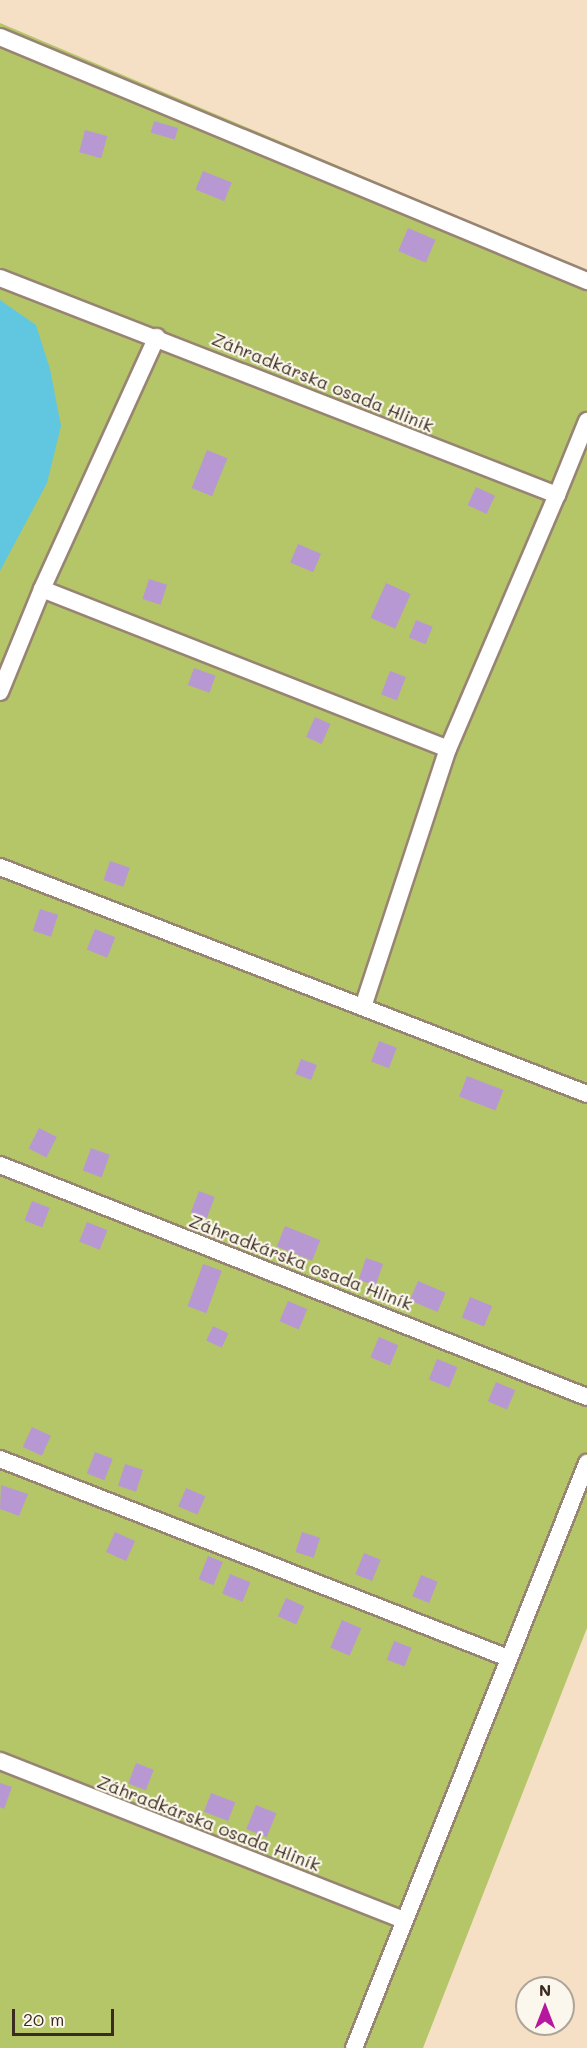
<!DOCTYPE html>
<html>
<head>
<meta charset="utf-8">
<style>
  body { margin:0 }
  #map { position:relative; width:587px; height:2048px; overflow:hidden; background:#f5dfc5; font-family:Mali,sans-serif }
  div>[style] { position:absolute }
  .green>* { inset:0; background:#b5c669 }
  .water>* { inset:0; background:#61c6df }
  .building>* { inset:0; background:#b798d3; transform-origin:0 0 }
  .roads { filter:drop-shadow(2px 0 #988472) drop-shadow(-2px 0 #988472) drop-shadow(0 2px #988472) drop-shadow(0 -2px #988472) }
  .lane>* { height:16px; margin:-8px; padding:0 8px; transform-origin:8px; border-radius:8px; background:#fff }
  span { translate:-50% -50%; white-space:nowrap; text-align:center; line-height:1.15; -webkit-text-stroke:4.5px #fbf7ec; paint-order:stroke }
  .street-label { font-size:18px; color:#3b2a1e }
  .north { position:absolute; left:515px; top:1976px; width:60px; height:60px; box-sizing:border-box; background:#fbf7ec; border:2px solid #aea59a; border-radius:50%; rotate:0deg; font-size:16px; font-weight:700; line-height:24px; text-align:center; color:#3b2a1e }
  .north::after { content:''; display:block; margin:auto; width:21px; height:27px; background:#b5179e; clip-path:polygon(50% 0,100% 100%,50% 72%,0 100%) }
  .scale { position:absolute; left:12px; top:2009px; width:102px; height:27px; box-sizing:border-box; border:3px solid #3b2a1e; border-top:0; padding-left:8px; font-size:18px; line-height:21px; white-space:nowrap; color:#3b2a1e; -webkit-text-stroke:4px #fbf7ec; paint-order:stroke }
</style>
</head>
<body>
<div id="map">
  <div class="green">
    <div style="clip-path:polygon(0 23px,587px 271px,587px 1628px,423px 2048px,0 2048px)"></div>
  </div>
  <div class="water">
    <div style="clip-path:polygon(0 300px,36px 325px,50px 369px,61px 426px,47px 483px,0 571px)"></div>
  </div>
  <div class="building">
    <div style="left:154px;top:121px;width:25px;height:12px;rotate:16deg"></div>
    <div style="left:85px;top:130px;width:23px;height:23px;rotate:15deg"></div>
    <div style="left:203px;top:171px;width:31px;height:20px;rotate:22deg"></div>
    <div style="left:408px;top:228px;width:30px;height:25px;rotate:23deg"></div>
    <div style="left:207px;top:450px;width:22px;height:41px;rotate:22deg"></div>
    <div style="left:476px;top:487px;width:21px;height:20px;rotate:25deg"></div>
    <div style="left:298px;top:544px;width:25px;height:20px;rotate:23deg"></div>
    <div style="left:149px;top:579px;width:19px;height:21px;rotate:18deg"></div>
    <div style="left:386px;top:583px;width:27px;height:38px;rotate:24deg"></div>
    <div style="left:416px;top:620px;width:18px;height:19px;rotate:22deg"></div>
    <div style="left:194px;top:668px;width:23px;height:18px;rotate:20deg"></div>
    <div style="left:390px;top:671px;width:17px;height:25px;rotate:21deg"></div>
    <div style="left:315px;top:717px;width:17px;height:22px;rotate:24deg"></div>
    <div style="left:110px;top:861px;width:21px;height:20px;rotate:19deg"></div>
    <div style="left:40px;top:909px;width:19px;height:23px;rotate:18deg"></div>
    <div style="left:95px;top:929px;width:22px;height:22px;rotate:22deg"></div>
    <div style="left:379px;top:1041px;width:19px;height:22px;rotate:21deg"></div>
    <div style="left:301px;top:1059px;width:17px;height:16px;rotate:21deg"></div>
    <div style="left:467px;top:1076px;width:39px;height:22px;rotate:21deg"></div>
    <div style="left:39px;top:1128px;width:20px;height:23px;rotate:27deg"></div>
    <div style="left:91px;top:1148px;width:20px;height:24px;rotate:20deg"></div>
    <div style="left:199px;top:1191px;width:17px;height:23px;rotate:21deg"></div>
    <div style="left:32px;top:1201px;width:19px;height:21px;rotate:21deg"></div>
    <div style="left:87px;top:1222px;width:22px;height:21px;rotate:22deg"></div>
    <div style="left:285px;top:1226px;width:38px;height:22px;rotate:22deg"></div>
    <div style="left:366px;top:1258px;width:18px;height:23px;rotate:19deg"></div>
    <div style="left:203px;top:1264px;width:20px;height:45px;rotate:20deg"></div>
    <div style="left:418px;top:1281px;width:30px;height:21px;rotate:23deg"></div>
    <div style="left:470px;top:1297px;width:24px;height:22px;rotate:22deg"></div>
    <div style="left:288px;top:1301px;width:21px;height:22px;rotate:23deg"></div>
    <div style="left:213px;top:1326px;width:17px;height:16px;rotate:25deg"></div>
    <div style="left:379px;top:1337px;width:21px;height:22px;rotate:23deg"></div>
    <div style="left:437px;top:1359px;width:22px;height:22px;rotate:22deg"></div>
    <div style="left:496px;top:1382px;width:21px;height:21px;rotate:23deg"></div>
    <div style="left:32px;top:1427px;width:21px;height:22px;rotate:25deg"></div>
    <div style="left:95px;top:1452px;width:19px;height:23px;rotate:21deg"></div>
    <div style="left:125px;top:1464px;width:19px;height:23px;rotate:18deg"></div>
    <div style="clip-path:polygon(1px 1485px,28px 1494px,19px 1516px,0 1509px)"></div>
    <div style="left:186px;top:1488px;width:21px;height:20px;rotate:23deg"></div>
    <div style="left:115px;top:1532px;width:22px;height:22px;rotate:24deg"></div>
    <div style="left:302px;top:1532px;width:19px;height:21px;rotate:18deg"></div>
    <div style="left:364px;top:1553px;width:18px;height:23px;rotate:22deg"></div>
    <div style="left:208px;top:1556px;width:16px;height:25px;rotate:22deg"></div>
    <div style="left:230px;top:1574px;width:22px;height:21px;rotate:22deg"></div>
    <div style="left:421px;top:1575px;width:18px;height:23px;rotate:22deg"></div>
    <div style="left:286px;top:1598px;width:20px;height:20px;rotate:24deg"></div>
    <div style="left:342px;top:1620px;width:21px;height:30px;rotate:23deg"></div>
    <div style="left:394px;top:1641px;width:19px;height:20px;rotate:21deg"></div>
    <div style="left:136px;top:1763px;width:19px;height:22px;rotate:21deg"></div>
    <div style="clip-path:polygon(0 1783px,12px 1787px,4px 1809px,0 1807px)"></div>
    <div style="left:211px;top:1793px;width:26px;height:20px;rotate:21deg"></div>
    <div style="left:256px;top:1805px;width:22px;height:26px;rotate:22deg"></div>
  </div>
  <div class="roads">
    <div class="lane">
      <div style="left:0;top:37px;width:636px;rotate:22.57deg"></div>
      <div style="left:0;top:278px;width:598px;rotate:21.29deg"></div>
      <div style="left:557px;top:495px;width:80px;rotate:-67.9deg"></div>
      <div style="left:42px;top:589px;width:436px;rotate:21.5deg"></div>
      <div style="left:0;top:692px;width:111px;rotate:-67.8deg"></div>
      <div style="left:42px;top:589px;width:277px;rotate:-65.5deg"></div>
      <div style="left:0;top:867px;width:629px;rotate:21.14deg"></div>
      <div style="left:363px;top:1007px;width:272px;rotate:-71.8deg"></div>
      <div style="left:448px;top:749px;width:276px;rotate:-66.8deg"></div>
      <div style="left:0;top:1165px;width:631px;rotate:21.57deg"></div>
      <div style="left:0;top:1459px;width:546px;rotate:21.39deg"></div>
      <div style="left:0;top:1761px;width:434px;rotate:21.5deg"></div>
      <div style="left:354px;top:2048px;width:630px;rotate:-68.28deg"></div>
    </div>
  </div>
  <div class="street-label">
    <span style="left:323px;top:382px;rotate:22deg">Záhradkárska osada Hliník</span>
    <span style="left:301px;top:1262px;rotate:21deg">Záhradkárska osada Hliník</span>
    <span style="left:209px;top:1823px;rotate:21deg">Záhradkárska osada Hliník</span>
  </div>
  <div class="north">N</div>
  <div class="scale">20 m</div>
</div>
</body>
</html>
